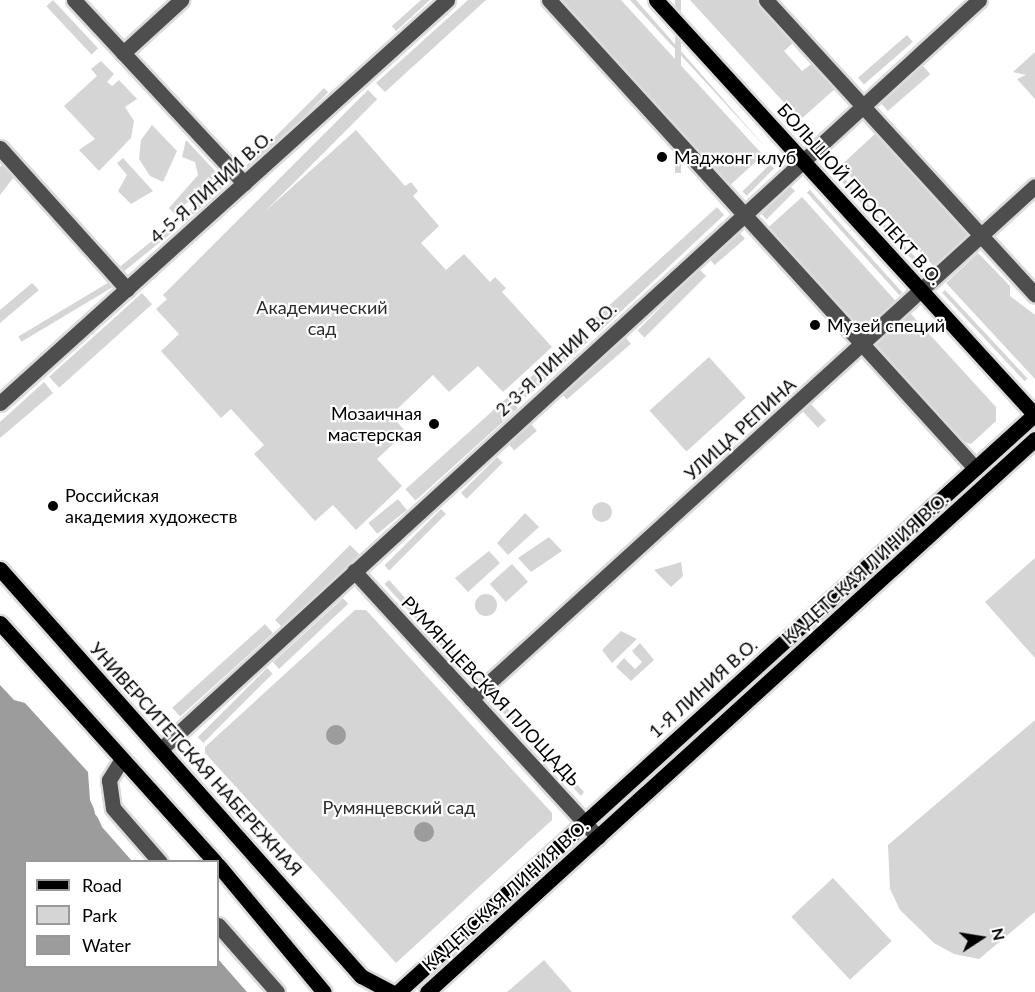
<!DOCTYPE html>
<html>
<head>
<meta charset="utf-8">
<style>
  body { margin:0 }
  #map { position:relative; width:1035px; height:992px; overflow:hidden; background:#fff; font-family:Lato,sans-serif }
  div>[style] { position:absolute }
  .green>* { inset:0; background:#d5d5d5; transform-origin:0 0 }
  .round { border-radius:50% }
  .water>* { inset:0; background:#9c9c9c }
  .pier>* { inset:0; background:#fff }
  .roads { filter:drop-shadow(2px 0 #dbdbdb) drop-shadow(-2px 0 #dbdbdb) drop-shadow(0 2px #dbdbdb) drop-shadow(0 -2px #dbdbdb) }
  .minor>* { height:15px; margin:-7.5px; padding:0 7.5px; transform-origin:7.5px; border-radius:7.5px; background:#4e4e4e }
  .major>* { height:15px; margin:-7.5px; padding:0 7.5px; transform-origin:7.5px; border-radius:7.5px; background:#000 }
  .dots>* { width:16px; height:16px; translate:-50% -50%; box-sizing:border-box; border:3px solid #fff; border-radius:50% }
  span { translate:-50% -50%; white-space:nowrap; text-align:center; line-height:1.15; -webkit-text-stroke:4.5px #fff; paint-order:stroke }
  .poi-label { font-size:18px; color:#000 }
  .left { translate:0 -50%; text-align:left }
  .right { translate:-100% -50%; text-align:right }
  .street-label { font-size:18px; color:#000 }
  .park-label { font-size:18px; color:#2c2c2c }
  .legend { position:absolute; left:24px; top:860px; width:195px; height:108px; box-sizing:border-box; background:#fff; border:2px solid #999; margin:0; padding:8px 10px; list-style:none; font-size:18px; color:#000 }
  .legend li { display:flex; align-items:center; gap:12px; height:30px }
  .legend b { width:30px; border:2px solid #999 }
  .north { position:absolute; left:951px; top:908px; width:60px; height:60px; -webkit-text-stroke:4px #fff; paint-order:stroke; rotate:78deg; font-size:16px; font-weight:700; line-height:24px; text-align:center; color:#000 }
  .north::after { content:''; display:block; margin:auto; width:21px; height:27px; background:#000; clip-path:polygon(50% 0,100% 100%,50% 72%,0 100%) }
</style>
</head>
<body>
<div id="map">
  <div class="green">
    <div style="left:53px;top:0;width:66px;height:9px;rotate:47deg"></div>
    <div style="clip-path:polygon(421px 0,430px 0,396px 31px,392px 26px)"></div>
    <div style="clip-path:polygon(468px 0,486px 0,385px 92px,376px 83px)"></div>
    <div style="clip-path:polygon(555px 0,621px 0,763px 155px,726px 189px)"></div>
    <div style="clip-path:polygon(630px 0,636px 0,768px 150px)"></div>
    <div style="left:675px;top:0;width:6px;height:173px"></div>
    <div style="clip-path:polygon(690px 0,758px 0,795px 41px,784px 51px,802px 71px,814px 62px,837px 87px,800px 120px)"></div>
    <div style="left:907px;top:35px;width:9px;height:65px;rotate:49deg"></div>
    <div style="clip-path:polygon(1035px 52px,1035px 99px,1017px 79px,1026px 75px,1013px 72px)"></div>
    <div style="clip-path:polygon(101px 61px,114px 74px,107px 82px,112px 86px,119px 80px,137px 99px,125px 107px,134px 121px,131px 138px,99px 171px,79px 150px,95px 139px,64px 106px,97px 76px,91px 69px)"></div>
    <div style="left:923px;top:66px;width:11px;height:56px;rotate:49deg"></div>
    <div style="left:324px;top:88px;width:6px;height:110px;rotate:45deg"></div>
    <div style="left:368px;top:90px;width:13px;height:290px;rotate:45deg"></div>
    <div style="clip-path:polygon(152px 125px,177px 151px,163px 182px,150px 176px,139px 159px,141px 140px)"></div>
    <div style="clip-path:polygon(356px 130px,405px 186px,411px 182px,418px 191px,413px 196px,439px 226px,421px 243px,446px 270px,464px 254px,490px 282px,495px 277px,506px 288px,502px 292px,552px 347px,503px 392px,478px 366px,449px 392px,433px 375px,391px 415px,406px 432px,377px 459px,402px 486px,356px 530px,333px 505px,315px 521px,254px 454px,264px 445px,231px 409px,221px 418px,161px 351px,179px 334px,156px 309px)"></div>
    <div style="left:877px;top:132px;width:142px;height:50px;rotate:47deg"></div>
    <div style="clip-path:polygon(186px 140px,218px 174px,199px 192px,194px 188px,194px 196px,175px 214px,169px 208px,198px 175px,195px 162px,182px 157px)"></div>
    <div style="clip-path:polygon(123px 158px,153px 191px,131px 204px,118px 191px,127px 175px,117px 163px)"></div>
    <div style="clip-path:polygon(3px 164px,14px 177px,0 195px,0 167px)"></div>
    <div style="left:770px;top:164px;width:6px;height:39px;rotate:45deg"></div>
    <div style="left:835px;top:168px;width:138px;height:4px;rotate:48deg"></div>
    <div style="clip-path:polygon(224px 179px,225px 186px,183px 224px,179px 219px)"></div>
    <div style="left:790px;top:186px;width:7px;height:40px;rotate:45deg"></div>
    <div style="left:810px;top:190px;width:138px;height:4px;rotate:48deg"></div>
    <div style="left:802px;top:197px;width:144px;height:50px;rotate:48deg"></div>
    <div style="clip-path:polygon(717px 207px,724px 215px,599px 332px,590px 323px)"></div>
    <div style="left:174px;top:223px;width:6px;height:70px;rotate:51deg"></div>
    <div style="left:739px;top:232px;width:9px;height:40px;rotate:49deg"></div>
    <div style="clip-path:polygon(978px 253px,1010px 286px,1010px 296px,1035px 315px,1035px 379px,946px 283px)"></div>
    <div style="left:699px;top:269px;width:10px;height:87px;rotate:45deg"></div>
    <div style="left:111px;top:281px;width:6px;height:108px;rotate:59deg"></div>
    <div style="clip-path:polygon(32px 283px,39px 290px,0 323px,0 310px)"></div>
    <div style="left:945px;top:290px;width:121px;height:4px;rotate:47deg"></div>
    <div style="left:142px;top:293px;width:15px;height:125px;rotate:48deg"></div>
    <div style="clip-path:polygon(910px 313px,996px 407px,996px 421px,971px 444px,961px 441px,874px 347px)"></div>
    <div style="left:583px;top:330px;width:12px;height:88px;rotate:48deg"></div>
    <div style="left:625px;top:337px;width:9px;height:85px;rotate:49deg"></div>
    <div style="left:709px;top:357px;width:55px;height:80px;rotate:48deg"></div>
    <div style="clip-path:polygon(44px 382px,53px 393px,0 438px,0 422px)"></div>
    <div style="left:508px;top:397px;width:15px;height:138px;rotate:48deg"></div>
    <div style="left:809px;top:402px;width:25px;height:11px;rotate:47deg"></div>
    <div style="left:531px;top:424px;width:9px;height:30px;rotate:49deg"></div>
    <div style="left:497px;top:457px;width:8px;height:51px;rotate:45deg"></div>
    <div style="left:398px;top:499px;width:14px;height:38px;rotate:51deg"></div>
    <div class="round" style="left:592px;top:502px;width:20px;height:20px"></div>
    <div style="left:441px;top:509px;width:7px;height:80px;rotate:45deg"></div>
    <div style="clip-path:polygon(525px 513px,539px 527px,508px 555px,497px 543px)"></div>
    <div style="clip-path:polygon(549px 537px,562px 551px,531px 572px,518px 558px)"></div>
    <div style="left:350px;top:545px;width:13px;height:106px;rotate:45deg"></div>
    <div style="clip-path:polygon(489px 551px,500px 563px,468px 592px,455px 578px)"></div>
    <div style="clip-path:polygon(1035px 558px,1035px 658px,985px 602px)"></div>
    <div style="clip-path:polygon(681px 562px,683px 576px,671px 587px,654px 570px)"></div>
    <div style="left:512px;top:564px;width:24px;height:30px;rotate:48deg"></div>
    <div style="left:389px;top:580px;width:135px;height:6px;rotate:48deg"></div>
    <div class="round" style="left:475px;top:594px;width:22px;height:22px"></div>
    <div style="clip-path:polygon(343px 598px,348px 604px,279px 669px,273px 662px)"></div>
    <div style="clip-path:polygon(355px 610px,366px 610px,552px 813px,552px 820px,396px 963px,205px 753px,205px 747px)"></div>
    <div style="left:265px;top:624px;width:12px;height:125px;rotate:48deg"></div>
    <div style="clip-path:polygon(621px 631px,637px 639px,612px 663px,602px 650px)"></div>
    <div style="clip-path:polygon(640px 643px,654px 660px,631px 681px,616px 667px,624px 658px,635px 669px,642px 662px,632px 651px)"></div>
    <div style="left:267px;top:668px;width:8px;height:98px;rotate:45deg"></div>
    <div style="left:492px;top:692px;width:53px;height:6px;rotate:47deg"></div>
    <div style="clip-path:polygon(1035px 720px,1035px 912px,979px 959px,954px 954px,934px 943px,900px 910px,890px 889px,888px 845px)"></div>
    <div style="clip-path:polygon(535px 739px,584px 792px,581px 796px,531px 743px)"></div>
    <div style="left:833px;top:878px;width:86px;height:57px;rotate:47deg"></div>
    <div style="clip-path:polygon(544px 960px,572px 992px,507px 992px)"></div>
  </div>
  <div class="water">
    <div style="clip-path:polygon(0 685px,14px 700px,25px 703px,88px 772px,90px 800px,102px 827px,132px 861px,26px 862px,26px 966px,218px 966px,218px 959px,247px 992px,0 992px)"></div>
    <div class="round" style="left:326px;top:725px;width:20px;height:20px"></div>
    <div class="round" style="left:414px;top:822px;width:20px;height:20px"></div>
  </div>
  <div class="pier">
    <div style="clip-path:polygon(88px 772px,97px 813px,135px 862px,95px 814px)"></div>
  </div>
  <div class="roads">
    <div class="minor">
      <div style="left:74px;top:0;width:250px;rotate:47.1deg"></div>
      <div style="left:549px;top:0;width:633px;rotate:47.69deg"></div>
      <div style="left:766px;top:0;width:399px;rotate:47.6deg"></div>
      <div style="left:123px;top:53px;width:79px;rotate:-42.4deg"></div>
      <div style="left:0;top:148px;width:190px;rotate:48deg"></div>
      <div style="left:0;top:403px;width:602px;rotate:-42.04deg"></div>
      <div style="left:354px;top:571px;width:361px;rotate:47.5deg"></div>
      <div style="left:471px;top:699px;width:762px;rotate:-42.29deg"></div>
      <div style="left:161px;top:749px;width:1109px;rotate:-42.48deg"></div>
      <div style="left:122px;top:759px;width:25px;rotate:122deg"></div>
      <div style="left:109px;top:780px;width:28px;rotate:82deg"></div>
      <div style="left:113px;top:808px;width:72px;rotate:49deg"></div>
      <div style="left:218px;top:925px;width:89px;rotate:48.6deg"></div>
    </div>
    <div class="major">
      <div style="left:656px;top:0;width:562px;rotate:47.6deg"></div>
      <div style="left:0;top:569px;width:544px;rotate:48.43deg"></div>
      <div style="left:361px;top:976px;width:34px;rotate:28deg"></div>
      <div style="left:0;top:623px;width:321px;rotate:48deg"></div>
      <div style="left:218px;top:865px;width:165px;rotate:50.2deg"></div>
      <div style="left:398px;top:992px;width:860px;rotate:-42.22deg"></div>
      <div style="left:427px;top:992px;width:822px;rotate:-42.29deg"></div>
    </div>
  </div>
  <div class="dots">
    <div style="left:662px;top:157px;background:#000"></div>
    <div style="left:815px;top:325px;background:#000"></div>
    <div style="left:434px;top:424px;background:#000"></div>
    <div style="left:53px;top:506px;background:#000"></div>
  </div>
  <div class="poi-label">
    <span class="left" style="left:674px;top:157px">Маджонг клуб</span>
    <span class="left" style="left:827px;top:325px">Музей специй</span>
    <span class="right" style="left:422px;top:424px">Мозаичная<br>мастерская</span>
    <span class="left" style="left:65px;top:506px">Российская<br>академия художеств</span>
  </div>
  <div class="street-label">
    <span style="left:211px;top:187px;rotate:-42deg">4-5-Я ЛИНИИ В.О.</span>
    <span style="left:860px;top:194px;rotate:48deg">БОЛЬШОЙ ПРОСПЕКТ В.О.</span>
    <span style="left:556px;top:359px;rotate:-43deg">2-3-Я ЛИНИИ В.О.</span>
    <span style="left:740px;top:429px;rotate:-42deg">УЛИЦА РЕПИНА</span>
    <span style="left:865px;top:568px;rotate:-42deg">КАДЕТСКАЯ ЛИНИЯ В.О.</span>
    <span style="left:703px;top:688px;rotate:-42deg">1-Я ЛИНИЯ В.О.</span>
    <span style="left:491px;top:691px;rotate:47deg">РУМЯНЦЕВСКАЯ ПЛОЩАДЬ</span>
    <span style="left:196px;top:759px;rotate:48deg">УНИВЕРСИТЕТСКАЯ НАБЕРЕЖНАЯ</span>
    <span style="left:505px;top:895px;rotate:-42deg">КАДЕТСКАЯ ЛИНИЯ В.О.</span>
  </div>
  <div class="park-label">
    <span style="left:322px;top:318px">Академический<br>сад</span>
    <span style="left:399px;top:807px">Румянцевский сад</span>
  </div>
  <ul class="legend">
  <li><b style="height:8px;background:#000"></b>Road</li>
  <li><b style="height:16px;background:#d5d5d5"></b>Park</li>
  <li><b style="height:16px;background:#9c9c9c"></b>Water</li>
  </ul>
  <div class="north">N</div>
</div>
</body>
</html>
